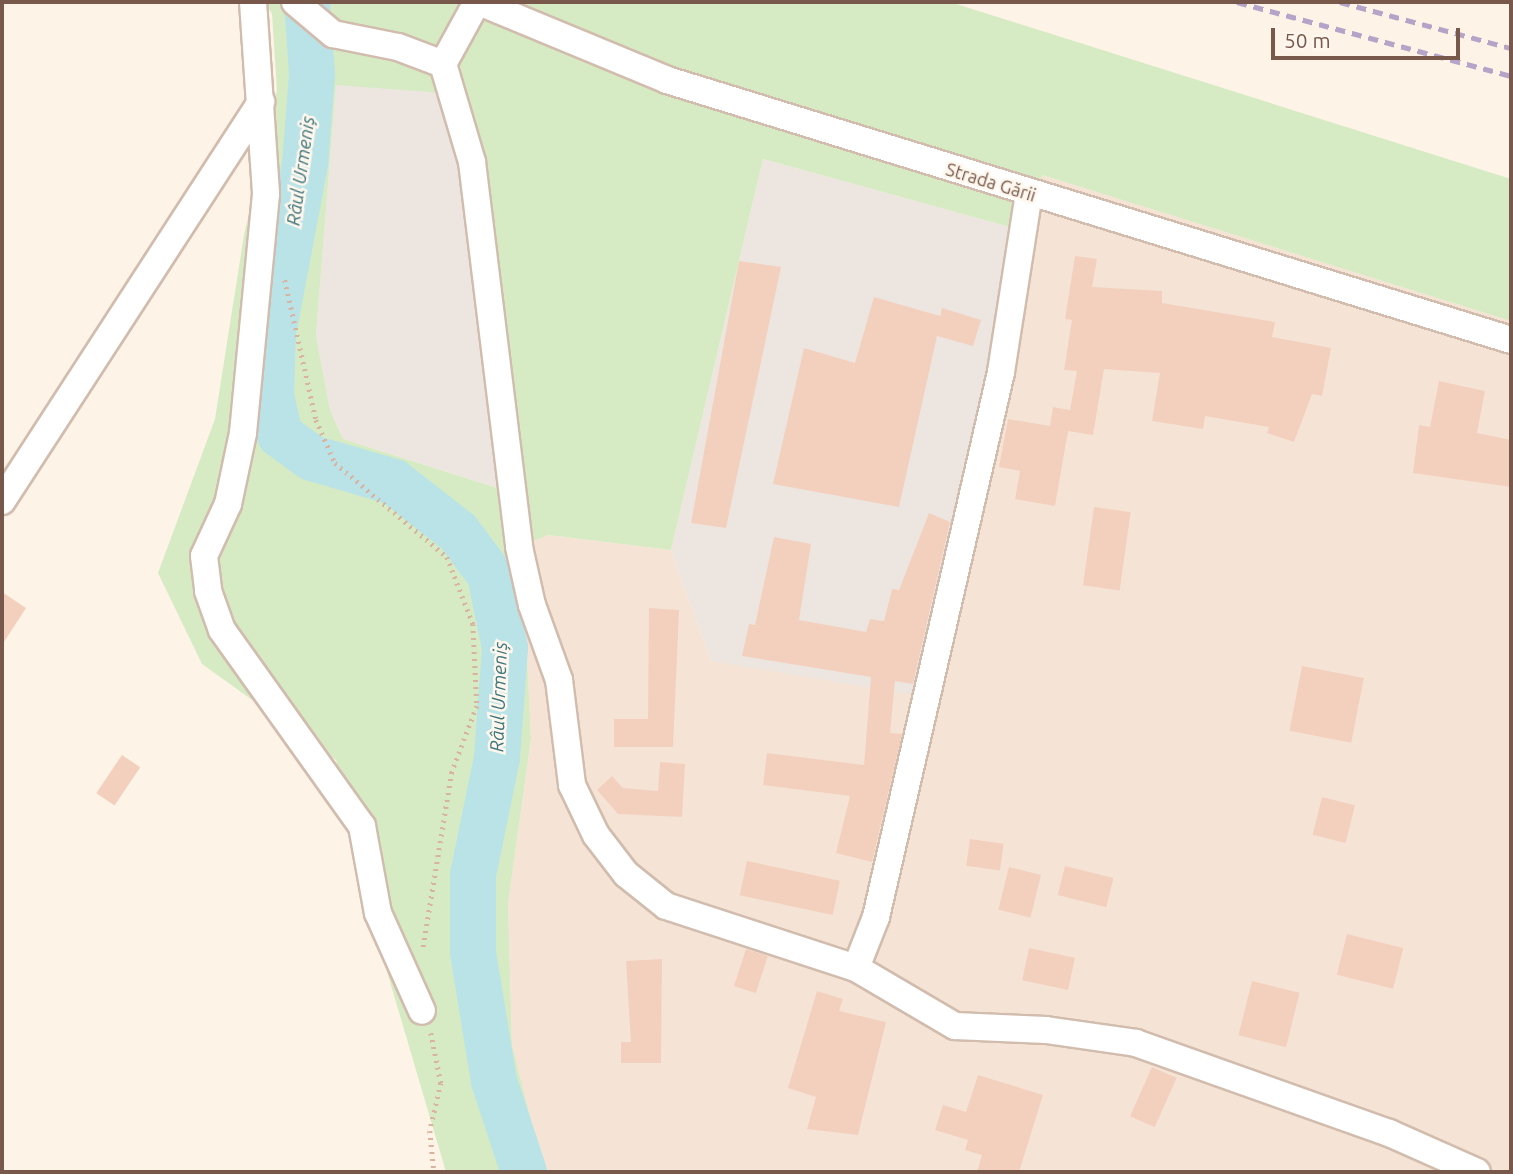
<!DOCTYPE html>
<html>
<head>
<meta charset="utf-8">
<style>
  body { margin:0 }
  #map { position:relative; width:1513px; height:1174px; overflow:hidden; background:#fdf3e7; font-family:Ubuntu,sans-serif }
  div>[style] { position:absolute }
  .residential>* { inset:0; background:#f5e4d5 }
  .industrial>* { inset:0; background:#ede6e0 }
  .green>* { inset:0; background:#d6ebc4 }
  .river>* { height:46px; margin:-23px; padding:0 23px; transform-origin:23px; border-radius:23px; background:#bae3e7 }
  .building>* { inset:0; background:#f3d0be; transform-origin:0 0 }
  .path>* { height:4.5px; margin-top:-2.25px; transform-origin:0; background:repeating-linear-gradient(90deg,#d8b3a0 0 2px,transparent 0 7px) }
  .roads { filter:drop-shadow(2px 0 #d1bcae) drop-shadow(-2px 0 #d1bcae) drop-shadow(0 2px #d1bcae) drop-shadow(0 -2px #d1bcae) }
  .minor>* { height:26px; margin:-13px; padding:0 13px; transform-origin:13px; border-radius:13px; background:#fff }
  .rail>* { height:5px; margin-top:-2.5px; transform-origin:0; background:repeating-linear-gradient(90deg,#b5a4c7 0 10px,transparent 0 17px) }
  span { translate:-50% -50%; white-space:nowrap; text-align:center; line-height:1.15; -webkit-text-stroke:5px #fff7ed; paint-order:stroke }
  .street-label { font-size:18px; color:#77584a }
  .water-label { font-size:19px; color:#3d767c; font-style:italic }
  .frame { position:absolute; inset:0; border:4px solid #77584a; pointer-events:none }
  .scale { position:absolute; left:1271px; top:28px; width:189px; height:32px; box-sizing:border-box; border:4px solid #77584a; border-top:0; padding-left:9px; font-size:21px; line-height:24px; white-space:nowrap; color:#77584a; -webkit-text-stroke:5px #fff7ed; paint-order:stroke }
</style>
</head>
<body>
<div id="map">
  <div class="residential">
    <div style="clip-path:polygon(1042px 175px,1511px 321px,1511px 1172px,544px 1172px,512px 1046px,508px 904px,531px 739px,522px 546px,548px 535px,671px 550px,711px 661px,1032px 233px)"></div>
  </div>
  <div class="industrial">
    <div style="clip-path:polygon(336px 84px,470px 95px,511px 492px,343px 439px,330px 410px,316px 335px)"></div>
    <div style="clip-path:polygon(763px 159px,1032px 233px,919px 696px,711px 661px,671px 550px)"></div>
  </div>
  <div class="green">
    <div style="clip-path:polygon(evenodd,265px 2px,950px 2px,1511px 179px,1511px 321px,1042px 175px,1032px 233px,763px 159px,671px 550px,548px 535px,522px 546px,531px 739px,508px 904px,512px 1045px,544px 1172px,446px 1172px,378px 941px,336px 760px,202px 664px,158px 573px,215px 419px,244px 235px,277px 90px,272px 14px,265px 2px,336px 85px,469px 95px,510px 492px,343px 439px,330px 410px,316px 335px,336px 85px)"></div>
  </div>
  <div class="river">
    <div style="left:307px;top:2px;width:72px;rotate:86deg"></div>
    <div style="left:312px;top:74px;width:90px;rotate:94.4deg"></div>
    <div style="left:305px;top:164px;width:172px;rotate:100.7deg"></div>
    <div style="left:273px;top:333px;width:63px;rotate:91.8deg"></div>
    <div style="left:271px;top:396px;width:40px;rotate:77deg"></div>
    <div style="left:280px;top:435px;width:39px;rotate:36deg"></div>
    <div style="left:312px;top:458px;width:85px;rotate:16.3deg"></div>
    <div style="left:394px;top:482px;width:81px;rotate:38deg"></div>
    <div style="left:458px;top:532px;width:54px;rotate:53.3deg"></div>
    <div style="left:490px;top:575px;width:75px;rotate:78.4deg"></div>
    <div style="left:505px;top:648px;width:110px;rotate:94.2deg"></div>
    <div style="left:497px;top:758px;width:119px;rotate:101.6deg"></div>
    <div style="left:473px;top:875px;width:78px;rotate:90deg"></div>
    <div style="left:473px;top:953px;width:130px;rotate:80.7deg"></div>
    <div style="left:494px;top:1081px;width:96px;rotate:71.8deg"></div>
  </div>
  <div class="building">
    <div style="clip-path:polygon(1075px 256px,1097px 259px,1092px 287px,1162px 291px,1162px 303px,1275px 322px,1272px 337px,1331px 348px,1322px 396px,1312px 394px,1294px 442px,1267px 433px,1269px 427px,1205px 416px,1203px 429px,1152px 421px,1160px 373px,1104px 369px,1093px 435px,1068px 431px,1055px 506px,1015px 499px,1020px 471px,999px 467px,1008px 419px,1050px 426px,1053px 407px,1070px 410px,1077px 371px,1064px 370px,1072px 320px,1065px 319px)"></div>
    <div style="clip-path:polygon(739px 261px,781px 267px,726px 528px,691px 523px)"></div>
    <div style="clip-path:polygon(874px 297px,940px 316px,942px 308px,981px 320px,973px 346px,937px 336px,899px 507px,773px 484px,804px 348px,855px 363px)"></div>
    <div style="clip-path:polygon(1439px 381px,1485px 391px,1477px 433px,1511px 440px,1511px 487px,1413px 473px,1419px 425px,1430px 427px)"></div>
    <div style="left:1094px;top:507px;width:37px;height:79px;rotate:8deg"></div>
    <div style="clip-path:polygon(929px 513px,950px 522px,913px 684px,895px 681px,890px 733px,902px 734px,872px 862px,836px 853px,850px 796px,763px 785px,767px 753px,864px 765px,871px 677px,742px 656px,749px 624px,755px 625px,774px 537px,811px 544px,799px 620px,866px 632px,870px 619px,884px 621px,892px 589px,899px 590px)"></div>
    <div style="clip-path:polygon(2px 592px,26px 608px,2px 645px)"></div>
    <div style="clip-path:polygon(649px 608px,679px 610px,673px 747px,614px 747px,614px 719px,648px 719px)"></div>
    <div style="left:1302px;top:666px;width:63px;height:66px;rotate:11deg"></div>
    <div style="left:122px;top:755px;width:22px;height:46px;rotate:34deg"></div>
    <div style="clip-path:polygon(660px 762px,685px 764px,682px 817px,618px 814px,597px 790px,612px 776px,623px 788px,658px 791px)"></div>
    <div style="left:1322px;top:797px;width:34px;height:39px;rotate:14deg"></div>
    <div style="left:970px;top:839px;width:34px;height:27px;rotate:8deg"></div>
    <div style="left:747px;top:861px;width:95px;height:35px;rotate:12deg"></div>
    <div style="left:1065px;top:866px;width:50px;height:30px;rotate:14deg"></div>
    <div style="left:1009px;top:867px;width:33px;height:44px;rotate:14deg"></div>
    <div style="left:1347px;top:934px;width:58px;height:42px;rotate:14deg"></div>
    <div style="left:1029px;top:948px;width:47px;height:33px;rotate:12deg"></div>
    <div style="left:746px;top:949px;width:23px;height:39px;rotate:18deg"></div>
    <div style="clip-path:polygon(662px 959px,661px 1063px,621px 1063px,621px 1042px,631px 1042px,626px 961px)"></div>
    <div style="left:1252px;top:981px;width:49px;height:56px;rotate:14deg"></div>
    <div style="clip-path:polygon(817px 991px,843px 999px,839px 1011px,886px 1022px,858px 1135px,807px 1129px,816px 1097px,788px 1088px)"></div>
    <div style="left:1152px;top:1067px;width:27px;height:54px;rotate:24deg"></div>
    <div style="clip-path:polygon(978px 1075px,1043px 1095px,1019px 1172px,977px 1172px,982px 1155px,965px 1150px,968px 1140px,935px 1130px,943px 1105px,966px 1112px)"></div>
  </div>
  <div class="path">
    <div style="left:285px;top:280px;width:143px;rotate:77.5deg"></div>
    <div style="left:316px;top:420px;width:47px;rotate:66.2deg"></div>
    <div style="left:335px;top:463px;width:146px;rotate:40deg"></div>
    <div style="left:447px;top:557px;width:72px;rotate:68.8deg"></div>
    <div style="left:473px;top:624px;width:82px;rotate:87.2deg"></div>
    <div style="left:477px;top:706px;width:71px;rotate:110.7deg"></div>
    <div style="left:452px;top:772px;width:179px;rotate:99.3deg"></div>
    <div style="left:431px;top:1033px;width:51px;rotate:78.7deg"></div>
    <div style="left:441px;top:1083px;width:49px;rotate:102.9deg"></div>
    <div style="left:430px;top:1131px;width:41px;rotate:84.4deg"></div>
  </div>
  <div class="roads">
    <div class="minor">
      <div style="left:253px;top:2px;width:192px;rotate:86.1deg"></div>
      <div style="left:266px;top:194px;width:240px;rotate:95.5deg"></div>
      <div style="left:243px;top:433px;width:73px;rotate:101.9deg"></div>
      <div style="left:228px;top:504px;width:57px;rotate:114.8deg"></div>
      <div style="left:204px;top:556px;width:35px;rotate:83deg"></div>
      <div style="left:208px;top:591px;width:41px;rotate:70.3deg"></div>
      <div style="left:222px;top:630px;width:241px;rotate:54.5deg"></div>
      <div style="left:362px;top:826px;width:88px;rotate:79.6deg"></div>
      <div style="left:378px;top:913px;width:107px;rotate:65.8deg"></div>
      <div style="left:295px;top:2px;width:50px;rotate:40.1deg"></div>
      <div style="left:333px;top:34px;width:66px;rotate:11.3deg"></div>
      <div style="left:398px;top:47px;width:48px;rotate:20.7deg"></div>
      <div style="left:477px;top:2px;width:71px;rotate:118.7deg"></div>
      <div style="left:443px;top:64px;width:102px;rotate:73.5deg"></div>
      <div style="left:472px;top:162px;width:388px;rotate:83deg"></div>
      <div style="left:519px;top:547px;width:59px;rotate:77.4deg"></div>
      <div style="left:532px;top:605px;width:80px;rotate:70.2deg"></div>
      <div style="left:559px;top:680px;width:106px;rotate:82.9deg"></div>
      <div style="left:572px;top:785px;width:55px;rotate:64.4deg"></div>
      <div style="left:596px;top:835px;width:49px;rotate:52.4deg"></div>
      <div style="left:626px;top:874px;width:51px;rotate:38.7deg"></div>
      <div style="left:666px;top:906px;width:200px;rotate:18.1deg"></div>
      <div style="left:856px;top:968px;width:115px;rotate:30.4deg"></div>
      <div style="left:955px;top:1026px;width:91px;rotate:2.5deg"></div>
      <div style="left:1046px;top:1030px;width:91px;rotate:8.2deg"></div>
      <div style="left:1136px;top:1043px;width:269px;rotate:19.6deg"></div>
      <div style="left:1389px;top:1133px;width:96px;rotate:23.9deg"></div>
      <div style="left:479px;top:2px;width:204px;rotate:22.5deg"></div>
      <div style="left:667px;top:80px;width:883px;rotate:17.12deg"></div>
      <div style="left:2px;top:501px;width:476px;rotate:-57deg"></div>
      <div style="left:856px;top:968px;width:55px;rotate:-68.6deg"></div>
      <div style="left:876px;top:917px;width:559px;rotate:-77.08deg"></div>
      <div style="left:1001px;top:372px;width:180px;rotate:-81.1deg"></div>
    </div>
  </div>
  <div class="rail">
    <div style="left:1237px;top:2px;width:284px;rotate:15.1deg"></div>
    <div style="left:1340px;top:2px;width:177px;rotate:15.1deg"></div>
  </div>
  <div class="street-label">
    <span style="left:991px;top:182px;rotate:17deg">Strada Gării</span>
  </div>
  <div class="water-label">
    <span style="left:301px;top:171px;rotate:-82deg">Râul Urmeniș</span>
    <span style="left:499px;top:697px;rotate:-88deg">Râul Urmeniș</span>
  </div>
  <div class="frame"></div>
  <div class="scale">50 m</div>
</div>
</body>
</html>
